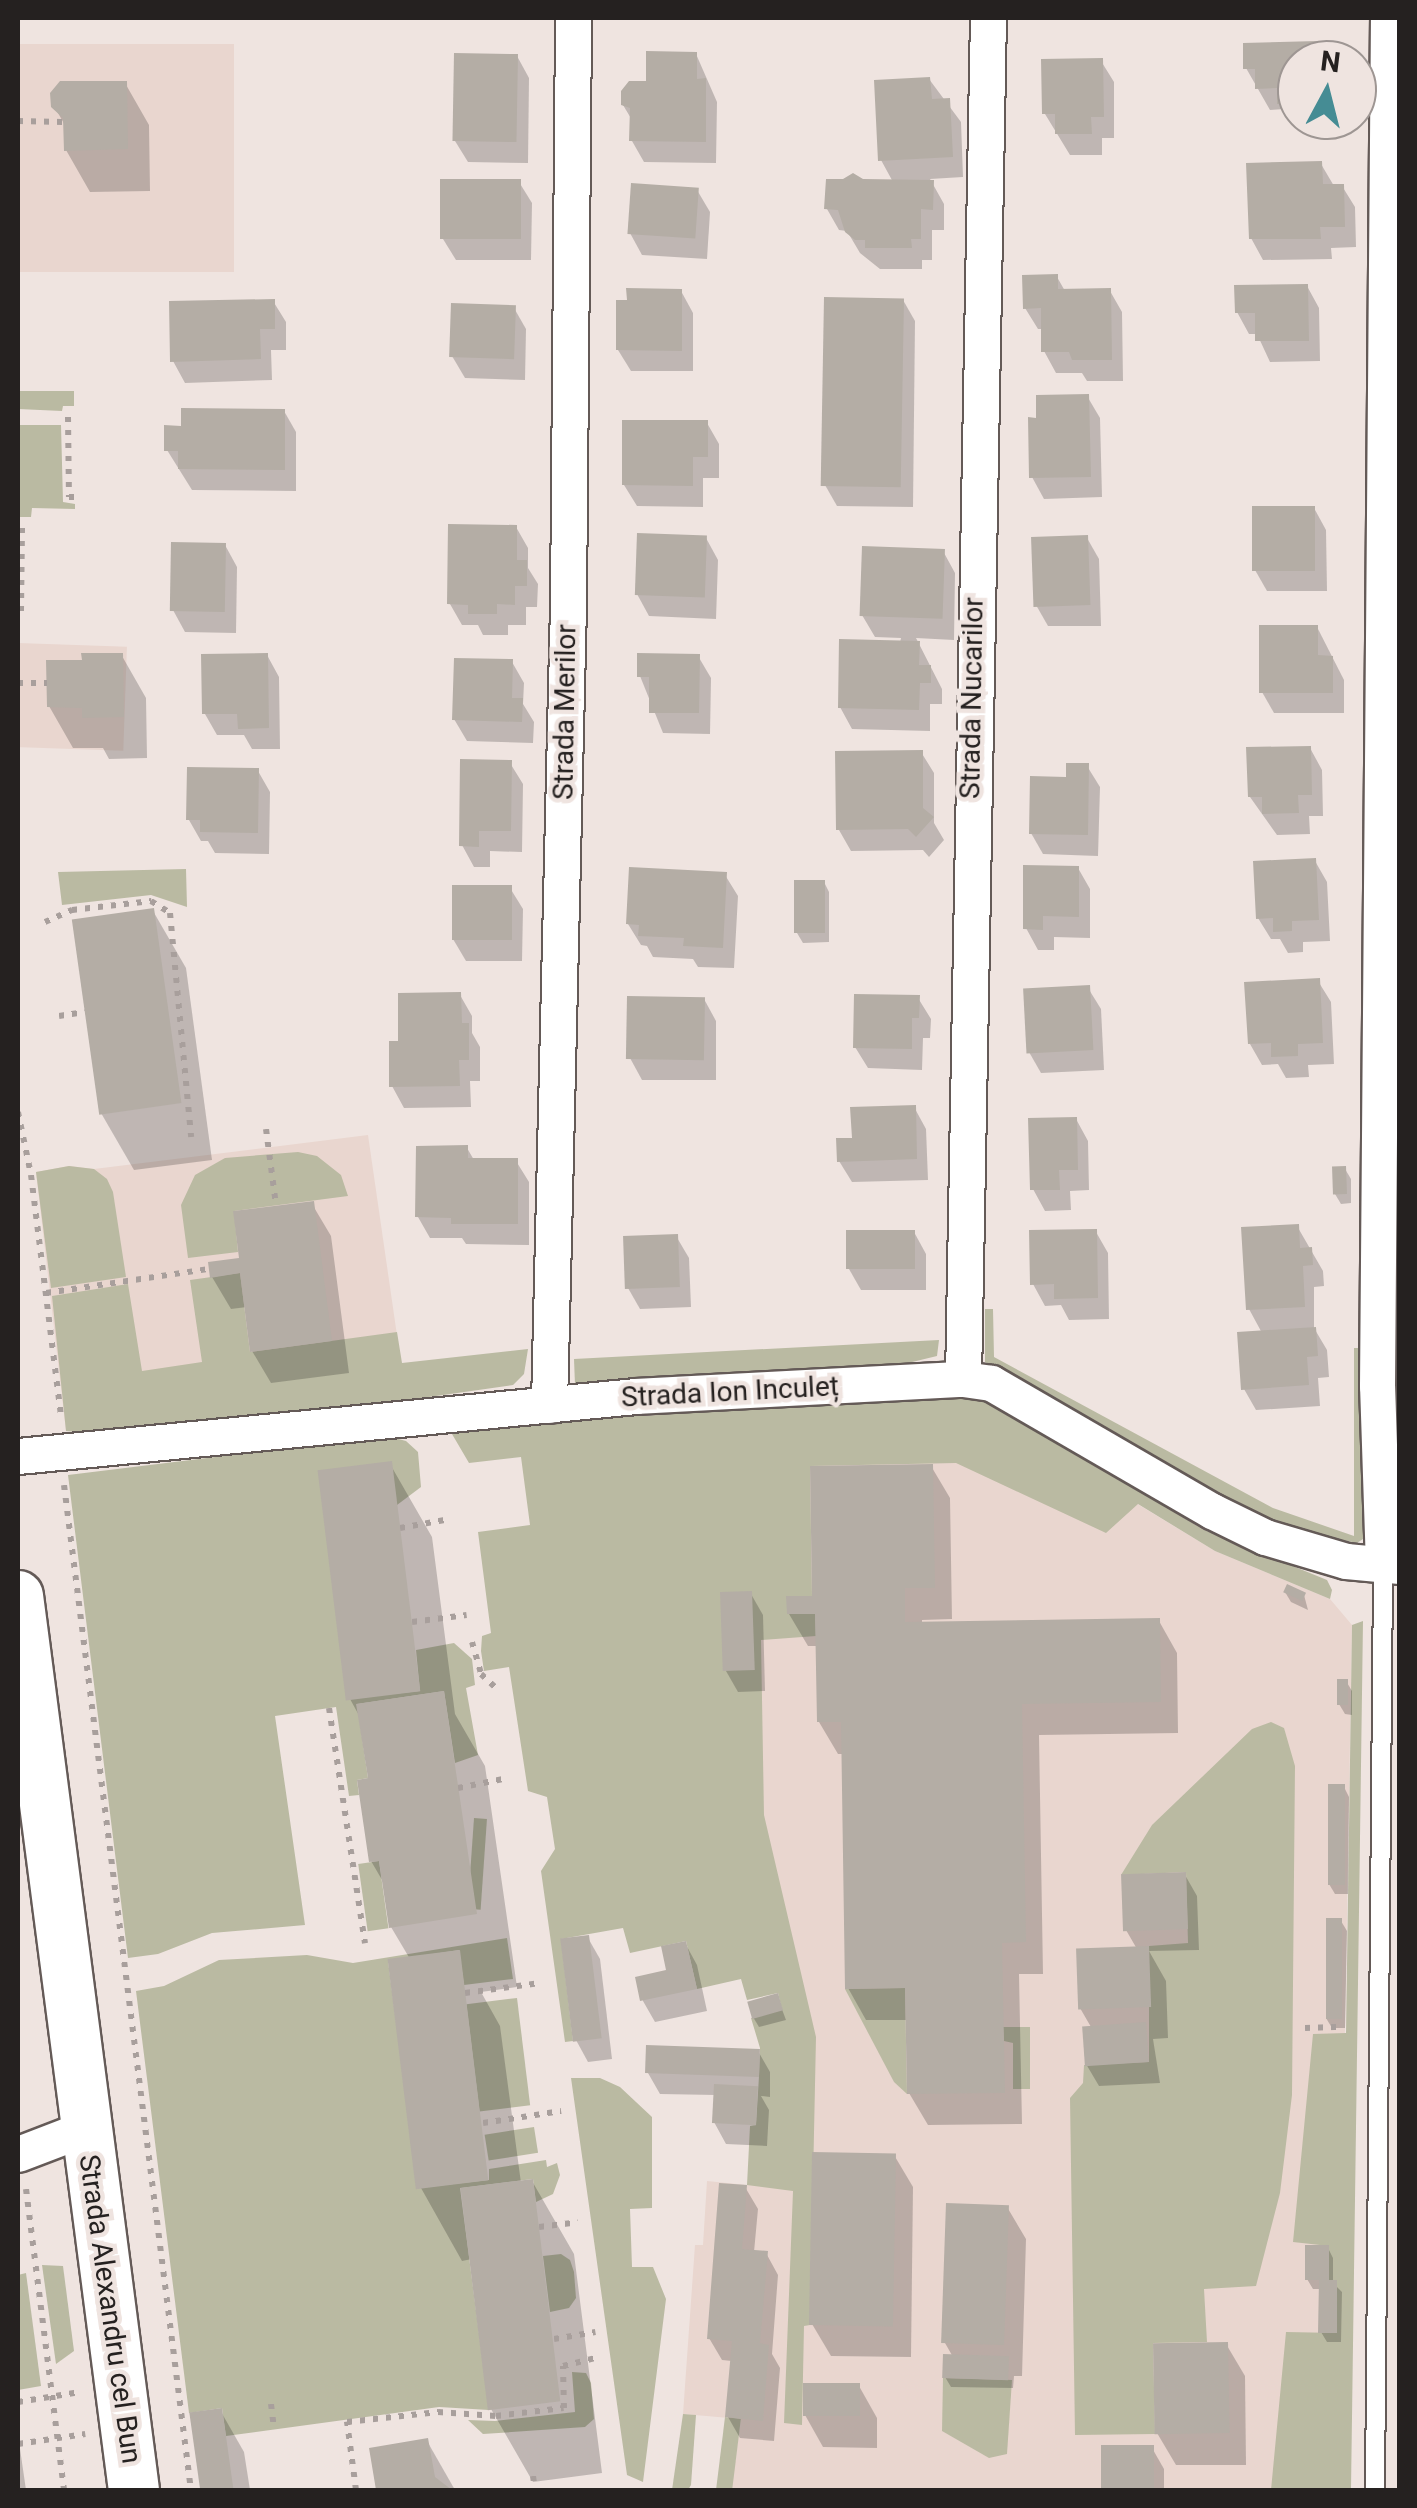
<!DOCTYPE html>
<html>
<head>
<meta charset="utf-8">
<style>
  body { margin:0 }
  #map { position:relative; width:1417px; height:2508px; overflow:hidden; background:#efe4e0; font-family:Roboto,sans-serif }
  div>[style] { position:absolute }
  .built>* { inset:0; background:#e9d6cf; transform-origin:0 0 }
  .green>* { inset:0; background:#babaa2; transform-origin:0 0 }
  .shadow>* { inset:0; background:#0003 }
  .building>* { inset:0; background:#b4ada5; transform-origin:0 0 }
  .path>* { height:6px; margin-top:-3px; transform-origin:0; background:repeating-linear-gradient(90deg,#a89f9c 0 5px,transparent 0 13px) }
  .roads { filter:drop-shadow(2px 0 #645a57) drop-shadow(-2px 0 #645a57) drop-shadow(0 2px #645a57) drop-shadow(0 -2px #645a57) }
  .service>* { height:18px; margin:-9px; padding:0 9px; transform-origin:9px; border-radius:9px; background:#fff }
  .minor>* { height:35px; margin:-17.5px; padding:0 17.5px; transform-origin:17.5px; border-radius:17.5px; background:#fff }
  .secondary>* { height:50px; margin:-25px; padding:0 25px; transform-origin:25px; border-radius:25px; background:#fff }
  span { translate:-50% -50%; white-space:nowrap; text-align:center; line-height:1.15; -webkit-text-stroke:9px #efe4e0; paint-order:stroke }
  .street-label { font-size:28px; color:#252120 }
  .frame { position:absolute; inset:0; border:20px solid #252120; pointer-events:none }
  .north { position:absolute; left:1277px; top:40px; width:100px; height:100px; box-sizing:border-box; background:#efe4e0; border:2px solid #9e9693; border-radius:50%; rotate:7deg; font-size:28px; font-weight:700; line-height:40px; text-align:center; color:#252120 }
  .north::after { content:''; display:block; margin:auto; width:35px; height:45px; background:#458c94; clip-path:polygon(50% 0,100% 100%,50% 72%,0 100%) }
</style>
</head>
<body>
<div id="map">
  <div class="built">
    <div style="left:18px;top:44px;width:216px;height:228px"></div>
    <div style="left:18px;top:643px;width:109px;height:104px;rotate:2deg"></div>
    <div style="clip-path:polygon(368px 1135px,401px 1363px,66px 1431px,36px 1172px,69px 1166px,94px 1169px)"></div>
    <div style="clip-path:polygon(979px 1408px,1215px 1551px,1330px 1599px,1352px 1625px,1337px 2490px,731px 2490px,741px 2419px,683px 2414px,695px 2245px,703px 2245px,707px 2181px,747px 2185px,798px 2039px,558px 1441px)"></div>
  </div>
  <div class="green">
    <div style="clip-path:polygon(18px 391px,74px 391px,74px 406px,63px 406px,62px 411px,18px 409px)"></div>
    <div style="clip-path:polygon(18px 425px,61px 425px,63px 502px,75px 504px,75px 509px,32px 508px,31px 517px,18px 517px)"></div>
    <div style="clip-path:polygon(186px 869px,187px 907px,151px 895px,62px 905px,58px 872px)"></div>
    <div style="clip-path:polygon(298px 1152px,317px 1156px,341px 1175px,348px 1196px,234px 1211px,238px 1252px,188px 1258px,181px 1205px,195px 1175px,225px 1158px)"></div>
    <div style="clip-path:polygon(69px 1166px,94px 1169px,107px 1179px,113px 1192px,126px 1277px,51px 1288px,36px 1172px)"></div>
    <div style="clip-path:polygon(240px 1273px,250px 1352px,397px 1332px,402px 1363px,528px 1349px,524px 1374px,513px 1385px,408px 1400px,118px 1436px,66px 1431px,52px 1296px,128px 1284px,142px 1371px,202px 1362px,190px 1280px)"></div>
    <div style="clip-path:polygon(985px 1309px,993px 1309px,994px 1357px,1273px 1508px,1354px 1536px,1354px 1348px,1364px 1348px,1363px 1539px,1357px 1543px,1313px 1534px,1257px 1514px,1175px 1474px,985px 1362px)"></div>
    <div style="clip-path:polygon(939px 1340px,937px 1356px,908px 1363px,575px 1385px,574px 1359px)"></div>
    <div style="clip-path:polygon(977px 1395px,999px 1402px,1202px 1529px,1327px 1580px,1332px 1590px,1330px 1599px,1215px 1551px,1138px 1504px,1106px 1533px,956px 1463px,810px 1466px,812px 1596px,787px 1596px,787px 1614px,815px 1614px,816px 1636px,761px 1640px,764px 1815px,816px 2037px,810px 2325px,804px 2326px,802px 2425px,784px 2423px,793px 2191px,747px 2185px,750px 2126px,756px 2125px,759px 2076px,760px 2048px,751px 2018px,782px 2010px,778px 1993px,747px 2000px,741px 1979px,697px 1989px,686px 1941px,630px 1953px,623px 1928px,561px 1939px,573px 2041px,565px 2042px,541px 1871px,555px 1849px,547px 1797px,528px 1791px,509px 1667px,484px 1671px,481px 1651px,482px 1636px,491px 1633px,478px 1532px,530px 1525px,521px 1457px,469px 1463px,452px 1434px,455px 1428px,533px 1415px,642px 1416px)"></div>
    <div style="clip-path:polygon(387px 1436px,406px 1441px,418px 1452px,421px 1487px,397px 1505px,347px 1699px,420px 1691px,416px 1650px,454px 1643px,472px 1659px,475px 1685px,466px 1688px,478px 1755px,455px 1763px,444px 1691px,357px 1704px,368px 1778px,357px 1780px,359px 1795px,349px 1796px,336px 1707px,275px 1716px,305px 1925px,212px 1933px,158px 1954px,128px 1958px,68px 1475px)"></div>
    <div style="clip-path:polygon(1363px 1621px,1351px 2490px,1271px 2490px,1286px 2332px,1337px 2333px,1337px 2281px,1329px 2280px,1329px 2246px,1293px 2242px,1313px 2034px,1346px 2033px,1352px 1625px)"></div>
    <div style="clip-path:polygon(1271px 1722px,1284px 1728px,1295px 1766px,1292px 2095px,1280px 2193px,1256px 2286px,1204px 2289px,1207px 2342px,1153px 2343px,1155px 2434px,1075px 2435px,1070px 2098px,1083px 2083px,1084px 2065px,1149px 2062px,1149px 1946px,1188px 1943px,1186px 1872px,1121px 1875px,1152px 1825px,1252px 1729px)"></div>
    <div style="left:474px;top:1818px;width:13px;height:91px;rotate:4deg"></div>
    <div style="left:379px;top:1861px;width:68px;height:21px;rotate:82deg"></div>
    <div style="clip-path:polygon(507px 1938px,513px 1979px,464px 1985px,459px 1950px,388px 1961px,418px 2188px,489px 2180px,489px 2169px,546px 2160px,547px 2167px,557px 2163px,560px 2175px,553px 2194px,536px 2202px,533px 2179px,460px 2188px,489px 2410px,439px 2407px,226px 2436px,222px 2408px,189px 2413px,136px 1991px,164px 1986px,219px 1960px,307px 1955px,353px 1963px)"></div>
    <div style="clip-path:polygon(905px 1988px,907px 2094px,894px 2082px,845px 1989px)"></div>
    <div style="left:517px;top:1998px;width:108px;height:51px;rotate:83deg"></div>
    <div style="clip-path:polygon(1003px 2027px,1030px 2027px,1030px 2089px,1013px 2089px,1013px 2043px,1004px 2041px)"></div>
    <div style="clip-path:polygon(571px 2078px,600px 2078px,620px 2087px,652px 2117px,652px 2208px,630px 2209px,632px 2267px,653px 2267px,666px 2299px,643px 2482px,627px 2475px)"></div>
    <div style="left:534px;top:2127px;width:26px;height:50px;rotate:81deg"></div>
    <div style="clip-path:polygon(561px 2254px,570px 2260px,574px 2272px,576px 2298px,569px 2308px,550px 2312px,543px 2256px)"></div>
    <div style="clip-path:polygon(42px 2265px,63px 2266px,74px 2351px,56px 2364px)"></div>
    <div style="clip-path:polygon(26px 2273px,41px 2386px,18px 2390px,18px 2275px)"></div>
    <div style="clip-path:polygon(572px 2372px,586px 2373px,591px 2383px,594px 2419px,585px 2427px,483px 2434px,468px 2420px,495px 2421px,575px 2412px)"></div>
    <div style="clip-path:polygon(943px 2378px,1012px 2380px,1007px 2454px,989px 2458px,942px 2431px)"></div>
    <div style="clip-path:polygon(683px 2414px,696px 2415px,691px 2485px,688px 2490px,672px 2490px)"></div>
    <div style="left:725px;top:2417px;width:16px;height:74px;rotate:7deg"></div>
  </div>
  <div class="shadow">
    <div style="clip-path:polygon(1316px 44px,1325px 60px,1297px 60px,1297px 120px,1312px 123px,1292px 124px,1284px 109px,1270px 110px,1246px 68px)"></div>
    <div style="clip-path:polygon(696px 54px,717px 102px,716px 163px,644px 162px,632px 141px,632px 120px,623px 105px)"></div>
    <div style="clip-path:polygon(517px 56px,529px 78px,528px 163px,468px 162px,455px 141px)"></div>
    <div style="clip-path:polygon(1101px 61px,1114px 82px,1114px 138px,1102px 138px,1102px 155px,1070px 155px,1045px 114px)"></div>
    <div style="clip-path:polygon(929px 79px,961px 122px,963px 177px,930px 179px,944px 204px,944px 230px,932px 230px,932px 260px,922px 260px,922px 269px,880px 269px,860px 253px,847px 231px,839px 230px,827px 209px,863px 182px,893px 182px,881px 160px)"></div>
    <div style="clip-path:polygon(125px 83px,149px 125px,150px 191px,90px 192px,66px 150px,66px 127px,54px 106px)"></div>
    <div style="clip-path:polygon(1321px 164px,1334px 186px,1342px 186px,1355px 207px,1356px 247px,1331px 248px,1332px 259px,1263px 260px,1251px 238px)"></div>
    <div style="clip-path:polygon(519px 182px,532px 203px,531px 260px,456px 260px,443px 239px)"></div>
    <div style="clip-path:polygon(697px 190px,710px 212px,707px 259px,642px 255px,630px 233px)"></div>
    <div style="clip-path:polygon(1057px 277px,1065px 291px,1110px 291px,1122px 312px,1123px 381px,1087px 381px,1082px 373px,1056px 373px,1044px 351px,1044px 329px,1038px 329px,1025px 308px)"></div>
    <div style="clip-path:polygon(1307px 286px,1319px 308px,1320px 361px,1270px 362px,1257px 334px,1249px 334px,1237px 312px)"></div>
    <div style="clip-path:polygon(681px 291px,693px 313px,693px 371px,631px 371px,618px 350px)"></div>
    <div style="clip-path:polygon(903px 300px,915px 321px,913px 507px,837px 506px,825px 485px)"></div>
    <div style="clip-path:polygon(273px 301px,286px 322px,286px 350px,271px 350px,272px 380px,185px 383px,173px 361px)"></div>
    <div style="clip-path:polygon(514px 308px,526px 329px,525px 380px,465px 378px,452px 356px)"></div>
    <div style="clip-path:polygon(1087px 396px,1100px 418px,1102px 497px,1044px 499px,1032px 477px,1039px 420px)"></div>
    <div style="clip-path:polygon(284px 411px,296px 432px,296px 491px,192px 490px,167px 450px)"></div>
    <div style="clip-path:polygon(707px 423px,719px 444px,719px 478px,703px 478px,703px 507px,637px 506px,624px 485px)"></div>
    <div style="clip-path:polygon(1314px 508px,1326px 530px,1327px 591px,1267px 591px,1255px 570px)"></div>
    <div style="clip-path:polygon(516px 527px,528px 548px,528px 568px,538px 584px,537px 607px,526px 607px,526px 625px,508px 625px,508px 635px,483px 635px,478px 625px,462px 625px,450px 604px)"></div>
    <div style="clip-path:polygon(706px 538px,718px 560px,716px 619px,649px 616px,637px 594px)"></div>
    <div style="clip-path:polygon(1087px 538px,1099px 559px,1101px 626px,1048px 626px,1036px 605px)"></div>
    <div style="clip-path:polygon(225px 545px,237px 567px,236px 633px,185px 632px,173px 610px)"></div>
    <div style="clip-path:polygon(943px 551px,955px 573px,954px 640px,916px 638px,942px 689px,942px 704px,930px 704px,930px 731px,852px 729px,840px 707px,900px 643px,901px 638px,875px 637px,862px 615px)"></div>
    <div style="clip-path:polygon(1317px 627px,1344px 680px,1344px 713px,1274px 713px,1262px 692px)"></div>
    <div style="clip-path:polygon(267px 655px,279px 677px,280px 749px,252px 749px,244px 735px,217px 735px,205px 714px)"></div>
    <div style="clip-path:polygon(122px 656px,146px 698px,147px 758px,109px 759px,103px 748px,73px 748px,49px 706px,84px 663px)"></div>
    <div style="clip-path:polygon(698px 656px,711px 678px,710px 734px,663px 733px,640px 676px)"></div>
    <div style="clip-path:polygon(512px 662px,524px 683px,523px 704px,534px 722px,533px 743px,467px 741px,454px 719px)"></div>
    <div style="clip-path:polygon(1310px 748px,1322px 770px,1323px 816px,1309px 816px,1310px 834px,1277px 835px,1250px 797px)"></div>
    <div style="clip-path:polygon(921px 752px,934px 773px,934px 823px,944px 840px,929px 857px,923px 850px,851px 851px,839px 830px)"></div>
    <div style="clip-path:polygon(510px 763px,523px 784px,522px 852px,490px 851px,490px 867px,474px 867px,462px 845px)"></div>
    <div style="clip-path:polygon(1087px 766px,1100px 787px,1098px 856px,1043px 854px,1031px 833px,1068px 780px)"></div>
    <div style="clip-path:polygon(258px 771px,270px 792px,269px 854px,215px 853px,208px 841px,201px 841px,189px 820px)"></div>
    <div style="clip-path:polygon(1315px 861px,1327px 882px,1330px 941px,1303px 942px,1303px 952px,1288px 953px,1280px 939px,1271px 939px,1258px 918px)"></div>
    <div style="clip-path:polygon(1078px 868px,1090px 889px,1090px 938px,1054px 937px,1054px 950px,1038px 950px,1026px 928px)"></div>
    <div style="clip-path:polygon(725px 875px,738px 896px,734px 968px,698px 967px,693px 959px,653px 957px,647px 946px,641px 945px,628px 924px)"></div>
    <div style="clip-path:polygon(824px 882px,829px 892px,829px 942px,803px 943px,797px 933px)"></div>
    <div style="clip-path:polygon(510px 888px,523px 909px,522px 961px,466px 961px,453px 939px)"></div>
    <div style="clip-path:polygon(153px 911px,186px 968px,212px 1160px,134px 1170px,101px 1113px)"></div>
    <div style="clip-path:polygon(1318px 981px,1331px 1002px,1334px 1064px,1308px 1065px,1309px 1077px,1286px 1078px,1278px 1064px,1262px 1065px,1250px 1044px)"></div>
    <div style="clip-path:polygon(1088px 988px,1101px 1009px,1104px 1070px,1041px 1073px,1029px 1052px)"></div>
    <div style="clip-path:polygon(460px 995px,472px 1016px,472px 1033px,480px 1047px,480px 1081px,470px 1081px,471px 1107px,404px 1108px,392px 1086px,401px 1044px)"></div>
    <div style="clip-path:polygon(918px 998px,931px 1019px,930px 1038px,923px 1038px,922px 1070px,868px 1068px,855px 1047px)"></div>
    <div style="clip-path:polygon(704px 999px,716px 1021px,716px 1080px,642px 1080px,630px 1058px)"></div>
    <div style="clip-path:polygon(914px 1107px,926px 1129px,928px 1180px,852px 1182px,839px 1161px,854px 1140px)"></div>
    <div style="clip-path:polygon(1076px 1119px,1088px 1141px,1089px 1190px,1070px 1191px,1071px 1210px,1045px 1211px,1033px 1189px)"></div>
    <div style="clip-path:polygon(467px 1148px,474px 1160px,516px 1161px,529px 1182px,529px 1245px,466px 1244px,462px 1238px,430px 1238px,418px 1217px)"></div>
    <div style="clip-path:polygon(1345px 1169px,1351px 1179px,1351px 1203px,1341px 1204px,1335px 1194px)"></div>
    <div style="clip-path:polygon(312px 1204px,331px 1236px,349px 1373px,271px 1383px,252px 1351px,247px 1307px,231px 1309px,212px 1277px,242px 1260px)"></div>
    <div style="clip-path:polygon(1297px 1226px,1323px 1271px,1324px 1286px,1314px 1287px,1314px 1328px,1327px 1350px,1329px 1377px,1318px 1378px,1320px 1406px,1256px 1410px,1244px 1389px,1262px 1333px,1249px 1309px)"></div>
    <div style="clip-path:polygon(914px 1232px,926px 1254px,926px 1290px,861px 1290px,849px 1269px)"></div>
    <div style="clip-path:polygon(1096px 1232px,1108px 1253px,1109px 1319px,1069px 1320px,1061px 1305px,1045px 1306px,1033px 1284px)"></div>
    <div style="clip-path:polygon(676px 1236px,689px 1258px,691px 1307px,640px 1309px,628px 1288px)"></div>
    <div style="clip-path:polygon(390px 1464px,432px 1537px,455px 1714px,485px 1766px,517px 1987px,481px 1992px,500px 2026px,521px 2183px,532px 2181px,574px 2254px,602px 2473px,533px 2482px,491px 2409px,472px 2259px,462px 2261px,421px 2188px,410px 1959px,391px 1927px,385px 1885px,371px 1861px,370px 1781px,361px 1719px,350px 1699px)"></div>
    <div style="clip-path:polygon(931px 1466px,950px 1498px,952px 1619px,922px 1620px,922px 1625px,1159px 1621px,1177px 1653px,1178px 1733px,1039px 1735px,1043px 1974px,1019px 1974px,1022px 2124px,928px 2125px,909px 2093px,908px 2020px,866px 2020px,848px 1988px,844px 1754px,838px 1754px,819px 1722px,818px 1646px,808px 1646px,789px 1614px,815px 1598px)"></div>
    <div style="clip-path:polygon(1285px 1592px,1304px 1595px,1308px 1610px,1291px 1602px)"></div>
    <div style="clip-path:polygon(751px 1594px,763px 1615px,765px 1691px,738px 1692px,726px 1671px)"></div>
    <div style="clip-path:polygon(1346px 1681px,1352px 1691px,1352px 1715px,1345px 1714px,1339px 1704px)"></div>
    <div style="clip-path:polygon(1344px 1787px,1349px 1797px,1348px 1894px,1335px 1894px,1329px 1884px)"></div>
    <div style="clip-path:polygon(1185px 1875px,1197px 1896px,1199px 1950px,1149px 1951px,1166px 1981px,1168px 2038px,1153px 2039px,1160px 2083px,1099px 2086px,1086px 2064px,1091px 2027px,1080px 2008px,1137px 1949px,1126px 1930px)"></div>
    <div style="clip-path:polygon(1341px 1921px,1347px 1931px,1345px 2028px,1332px 2028px,1326px 2018px)"></div>
    <div style="clip-path:polygon(588px 1938px,600px 1959px,612px 2059px,588px 2062px,576px 2040px)"></div>
    <div style="clip-path:polygon(685px 1943px,697px 1965px,707px 2011px,655px 2022px,643px 2001px,638px 1979px,669px 1972px)"></div>
    <div style="clip-path:polygon(777px 1996px,786px 2020px,759px 2027px,753px 2017px)"></div>
    <div style="clip-path:polygon(758px 2051px,770px 2072px,770px 2097px,761px 2096px,769px 2110px,767px 2146px,726px 2144px,714px 2122px,716px 2095px,660px 2094px,648px 2073px)"></div>
    <div style="clip-path:polygon(894px 2155px,913px 2187px,911px 2357px,831px 2356px,812px 2324px)"></div>
    <div style="clip-path:polygon(745px 2187px,758px 2209px,754px 2252px,766px 2253px,778px 2275px,772px 2354px,780px 2368px,774px 2441px,740px 2438px,728px 2417px,732px 2361px,722px 2360px,709px 2338px)"></div>
    <div style="clip-path:polygon(1007px 2207px,1026px 2239px,1022px 2376px,1014px 2376px,1013px 2388px,951px 2387px,945px 2377px,953px 2357px,945px 2343px)"></div>
    <div style="clip-path:polygon(1328px 2248px,1333px 2258px,1333px 2283px,1342px 2292px,1341px 2342px,1327px 2342px,1321px 2332px,1321px 2289px,1313px 2289px,1307px 2279px)"></div>
    <div style="clip-path:polygon(1226px 2344px,1245px 2376px,1246px 2465px,1176px 2465px,1157px 2433px)"></div>
    <div style="clip-path:polygon(859px 2386px,877px 2418px,877px 2448px,823px 2447px,805px 2415px)"></div>
    <div style="clip-path:polygon(220px 2410px,244px 2452px,250px 2490px,202px 2490px,192px 2415px)"></div>
    <div style="clip-path:polygon(18px 2435px,26px 2490px,18px 2490px)"></div>
    <div style="clip-path:polygon(427px 2441px,455px 2490px,379px 2490px,372px 2450px)"></div>
    <div style="clip-path:polygon(1103px 2447px,1152px 2448px,1164px 2469px,1164px 2490px,1103px 2490px)"></div>
  </div>
  <div class="building">
    <div style="clip-path:polygon(1318px 41px,1318px 60px,1297px 60px,1297px 103px,1277px 104px,1277px 88px,1255px 89px,1255px 69px,1243px 69px,1243px 43px)"></div>
    <div style="clip-path:polygon(646px 51px,697px 52px,697px 79px,706px 78px,706px 142px,629px 141px,630px 108px,621px 105px,621px 91px,629px 81px,646px 81px)"></div>
    <div style="left:454px;top:53px;width:64px;height:88px;rotate:1deg"></div>
    <div style="clip-path:polygon(1103px 58px,1104px 117px,1091px 117px,1092px 134px,1055px 134px,1055px 114px,1042px 114px,1041px 59px)"></div>
    <div style="clip-path:polygon(930px 77px,932px 99px,950px 98px,953px 157px,878px 161px,874px 80px)"></div>
    <div style="clip-path:polygon(60px 81px,127px 81px,128px 149px,64px 151px,63px 118px,51px 107px,50px 93px)"></div>
    <div style="clip-path:polygon(1322px 161px,1323px 184px,1344px 184px,1345px 227px,1320px 227px,1321px 239px,1249px 239px,1246px 163px)"></div>
    <div style="clip-path:polygon(853px 173px,863px 179px,934px 180px,933px 210px,921px 209px,921px 239px,911px 239px,912px 248px,865px 248px,865px 240px,855px 240px,845px 232px,838px 210px,824px 209px,826px 179px,843px 179px)"></div>
    <div style="left:440px;top:179px;width:81px;height:60px"></div>
    <div style="left:631px;top:183px;width:68px;height:51px;rotate:4deg"></div>
    <div style="clip-path:polygon(1058px 274px,1058px 289px,1111px 288px,1112px 360px,1072px 360px,1069px 352px,1041px 352px,1041px 308px,1023px 309px,1022px 275px)"></div>
    <div style="clip-path:polygon(1308px 284px,1309px 341px,1255px 341px,1255px 313px,1235px 313px,1234px 285px)"></div>
    <div style="clip-path:polygon(626px 288px,682px 289px,682px 351px,616px 350px,616px 300px,627px 300px)"></div>
    <div style="left:824px;top:297px;width:80px;height:189px;rotate:1deg"></div>
    <div style="clip-path:polygon(275px 299px,275px 329px,260px 329px,261px 359px,170px 362px,169px 301px)"></div>
    <div style="left:451px;top:303px;width:65px;height:54px;rotate:2deg"></div>
    <div style="clip-path:polygon(1089px 394px,1091px 477px,1029px 478px,1028px 417px,1036px 418px,1036px 395px)"></div>
    <div style="clip-path:polygon(181px 408px,285px 409px,285px 470px,178px 469px,178px 451px,164px 451px,164px 425px,181px 426px)"></div>
    <div style="clip-path:polygon(622px 420px,708px 420px,708px 457px,693px 457px,693px 486px,622px 485px)"></div>
    <div style="left:1252px;top:506px;width:63px;height:65px"></div>
    <div style="clip-path:polygon(448px 524px,517px 525px,517px 560px,527px 560px,527px 586px,515px 586px,515px 605px,497px 604px,497px 614px,468px 614px,468px 605px,447px 604px)"></div>
    <div style="left:637px;top:533px;width:70px;height:62px;rotate:2deg"></div>
    <div style="left:1088px;top:535px;width:70px;height:57px;rotate:88deg"></div>
    <div style="left:171px;top:542px;width:55px;height:69px;rotate:1deg"></div>
    <div style="left:862px;top:546px;width:83px;height:70px;rotate:2deg"></div>
    <div style="clip-path:polygon(1259px 625px,1318px 625px,1318px 655px,1333px 656px,1333px 693px,1259px 693px)"></div>
    <div style="clip-path:polygon(839px 639px,920px 641px,919px 665px,931px 665px,931px 683px,920px 683px,919px 710px,838px 708px)"></div>
    <div style="clip-path:polygon(81px 653px,123px 653px,124px 717px,82px 718px,82px 708px,47px 707px,46px 660px,82px 660px)"></div>
    <div style="clip-path:polygon(268px 653px,269px 728px,238px 729px,237px 714px,202px 714px,201px 654px)"></div>
    <div style="clip-path:polygon(637px 653px,700px 654px,699px 713px,649px 713px,649px 677px,637px 677px)"></div>
    <div style="clip-path:polygon(454px 658px,513px 659px,512px 698px,523px 698px,522px 722px,452px 720px)"></div>
    <div style="clip-path:polygon(1311px 746px,1312px 795px,1298px 795px,1299px 813px,1262px 814px,1262px 797px,1248px 797px,1246px 747px)"></div>
    <div style="clip-path:polygon(923px 750px,923px 808px,934px 817px,916px 837px,908px 829px,836px 830px,835px 751px)"></div>
    <div style="clip-path:polygon(460px 759px,512px 760px,511px 831px,479px 831px,479px 847px,459px 846px)"></div>
    <div style="clip-path:polygon(1066px 763px,1089px 763px,1088px 835px,1029px 834px,1030px 776px,1066px 777px)"></div>
    <div style="clip-path:polygon(187px 767px,259px 768px,258px 833px,200px 832px,200px 820px,186px 820px)"></div>
    <div style="clip-path:polygon(1316px 858px,1319px 920px,1292px 921px,1292px 931px,1273px 932px,1273px 918px,1256px 919px,1253px 861px)"></div>
    <div style="clip-path:polygon(1023px 865px,1079px 866px,1079px 917px,1043px 916px,1043px 930px,1023px 929px)"></div>
    <div style="clip-path:polygon(629px 867px,727px 872px,723px 948px,683px 946px,684px 938px,638px 936px,639px 925px,626px 924px)"></div>
    <div style="left:794px;top:880px;width:31px;height:53px"></div>
    <div style="left:452px;top:885px;width:60px;height:55px"></div>
    <div style="left:154px;top:908px;width:197px;height:83px;rotate:82deg"></div>
    <div style="clip-path:polygon(1320px 978px,1323px 1043px,1298px 1044px,1298px 1056px,1271px 1057px,1271px 1043px,1248px 1044px,1244px 982px)"></div>
    <div style="left:1090px;top:985px;width:65px;height:67px;rotate:87deg"></div>
    <div style="clip-path:polygon(461px 992px,462px 1023px,469px 1023px,469px 1060px,459px 1060px,460px 1086px,389px 1087px,389px 1041px,398px 1041px,398px 993px)"></div>
    <div style="clip-path:polygon(854px 994px,920px 995px,919px 1018px,912px 1018px,912px 1049px,853px 1048px)"></div>
    <div style="left:627px;top:996px;width:78px;height:63px;rotate:1deg"></div>
    <div style="clip-path:polygon(916px 1105px,917px 1159px,837px 1162px,836px 1138px,852px 1138px,850px 1107px)"></div>
    <div style="clip-path:polygon(1077px 1117px,1078px 1170px,1059px 1170px,1060px 1190px,1030px 1190px,1028px 1118px)"></div>
    <div style="clip-path:polygon(468px 1145px,468px 1158px,518px 1158px,518px 1224px,451px 1224px,451px 1218px,415px 1217px,416px 1146px)"></div>
    <div style="left:1346px;top:1166px;width:28px;height:14px;rotate:88deg"></div>
    <div style="clip-path:polygon(314px 1201px,332px 1341px,250px 1352px,240px 1273px,210px 1278px,208px 1262px,239px 1258px,233px 1211px)"></div>
    <div style="clip-path:polygon(1299px 1224px,1300px 1248px,1312px 1247px,1313px 1265px,1303px 1266px,1305px 1307px,1246px 1310px,1241px 1227px)"></div>
    <div style="clip-path:polygon(1097px 1229px,1098px 1298px,1054px 1299px,1054px 1284px,1030px 1285px,1029px 1230px)"></div>
    <div style="left:915px;top:1230px;width:39px;height:69px;rotate:90deg"></div>
    <div style="left:678px;top:1234px;width:53px;height:55px;rotate:88deg"></div>
    <div style="clip-path:polygon(1316px 1327px,1318px 1356px,1307px 1357px,1309px 1385px,1241px 1390px,1237px 1332px)"></div>
    <div style="left:392px;top:1461px;width:232px;height:75px;rotate:83deg"></div>
    <div style="clip-path:polygon(933px 1464px,935px 1588px,905px 1588px,905px 1622px,1160px 1618px,1161px 1702px,1022px 1704px,1026px 1942px,1002px 1943px,1005px 2093px,907px 2094px,905px 1988px,845px 1989px,841px 1722px,817px 1722px,815px 1614px,787px 1614px,786px 1596px,812px 1596px,810px 1466px)"></div>
    <div style="left:1287px;top:1584px;width:21px;height:9px;rotate:25deg"></div>
    <div style="left:752px;top:1591px;width:79px;height:32px;rotate:88deg"></div>
    <div style="left:1337px;top:1679px;width:11px;height:26px"></div>
    <div style="clip-path:polygon(444px 1691px,477px 1914px,389px 1928px,379px 1861px,369px 1862px,357px 1780px,368px 1778px,356px 1704px)"></div>
    <div style="left:1328px;top:1784px;width:17px;height:101px"></div>
    <div style="left:1186px;top:1872px;width:57px;height:65px;rotate:88deg"></div>
    <div style="left:1326px;top:1918px;width:16px;height:101px"></div>
    <div style="left:589px;top:1935px;width:104px;height:29px;rotate:83deg"></div>
    <div style="clip-path:polygon(686px 1941px,697px 1989px,640px 2001px,635px 1977px,666px 1970px,661px 1946px)"></div>
    <div style="left:1149px;top:1946px;width:61px;height:73px;rotate:88deg"></div>
    <div style="left:460px;top:1950px;width:232px;height:73px;rotate:83deg"></div>
    <div style="left:778px;top:1993px;width:18px;height:32px;rotate:74deg"></div>
    <div style="left:1146px;top:2022px;width:40px;height:64px;rotate:86deg"></div>
    <div style="left:646px;top:2045px;width:114px;height:28px;rotate:2deg"></div>
    <div style="left:714px;top:2084px;width:44px;height:39px;rotate:3deg"></div>
    <div style="left:812px;top:2152px;width:84px;height:173px;rotate:1deg"></div>
    <div style="left:533px;top:2179px;width:224px;height:73px;rotate:83deg"></div>
    <div style="clip-path:polygon(719px 2183px,747px 2185px,742px 2249px,768px 2251px,760px 2343px,769px 2345px,763px 2421px,725px 2417px,732px 2341px,707px 2339px)"></div>
    <div style="left:946px;top:2203px;width:63px;height:140px;rotate:2deg"></div>
    <div style="clip-path:polygon(1305px 2245px,1329px 2245px,1329px 2280px,1337px 2280px,1337px 2333px,1318px 2333px,1319px 2280px,1305px 2280px)"></div>
    <div style="left:1228px;top:2342px;width:91px;height:75px;rotate:89deg"></div>
    <div style="left:943px;top:2354px;width:66px;height:24px;rotate:2deg"></div>
    <div style="left:803px;top:2383px;width:57px;height:33px"></div>
    <div style="left:222px;top:2408px;width:83px;height:33px;rotate:82deg"></div>
    <div style="clip-path:polygon(428px 2438px,435px 2477px,452px 2490px,376px 2490px,369px 2448px)"></div>
    <div style="left:1101px;top:2445px;width:53px;height:45px"></div>
  </div>
  <div class="path">
    <div style="left:18px;top:121px;width:45px;rotate:1.3deg"></div>
    <div style="left:68px;top:417px;width:80px;rotate:89.3deg"></div>
    <div style="left:69px;top:497px;width:6px"></div>
    <div style="left:21px;top:611px;width:85px;rotate:-89.3deg"></div>
    <div style="left:18px;top:683px;width:29px"></div>
    <div style="left:45px;top:922px;width:30px;rotate:-24deg"></div>
    <div style="left:72px;top:910px;width:80px;rotate:-6.5deg"></div>
    <div style="left:151px;top:901px;width:22px;rotate:32deg"></div>
    <div style="left:170px;top:913px;width:225px;rotate:84.6deg"></div>
    <div style="left:59px;top:1016px;width:26px;rotate:-9deg"></div>
    <div style="left:18px;top:1112px;width:64px;rotate:78.3deg"></div>
    <div style="left:31px;top:1175px;width:244px;rotate:82.9deg"></div>
    <div style="left:266px;top:1129px;width:77px;rotate:82.5deg"></div>
    <div style="left:46px;top:1293px;width:165px;rotate:-8.4deg"></div>
    <div style="left:64px;top:1485px;width:1013px;rotate:82.8deg"></div>
    <div style="left:400px;top:1528px;width:51px;rotate:-10.2deg"></div>
    <div style="left:412px;top:1622px;width:55px;rotate:-7.3deg"></div>
    <div style="left:472px;top:1642px;width:33px;rotate:74deg"></div>
    <div style="left:481px;top:1674px;width:19px;rotate:43deg"></div>
    <div style="left:329px;top:1708px;width:238px;rotate:81.3deg"></div>
    <div style="left:458px;top:1788px;width:51px;rotate:-11.3deg"></div>
    <div style="left:465px;top:1993px;width:76px;rotate:-7.6deg"></div>
    <div style="left:1305px;top:2028px;width:37px;rotate:-2deg"></div>
    <div style="left:483px;top:2123px;width:79px;rotate:-8.7deg"></div>
    <div style="left:26px;top:2189px;width:303px;rotate:82.8deg"></div>
    <div style="left:539px;top:2227px;width:39px;rotate:-7deg"></div>
    <div style="left:554px;top:2339px;width:42px;rotate:-9.7deg"></div>
    <div style="left:18px;top:2402px;width:63px;rotate:-9.2deg"></div>
    <div style="left:271px;top:2404px;width:25px;rotate:83deg"></div>
    <div style="left:18px;top:2444px;width:68px;rotate:-8.5deg"></div>
    <div style="left:533px;top:2476px;width:14px;rotate:82deg"></div>
    <div style="left:356px;top:2490px;width:69px;rotate:-97.5deg"></div>
    <div style="left:347px;top:2422px;width:92px;rotate:-6.3deg"></div>
    <div style="left:438px;top:2412px;width:58px;rotate:3.9deg"></div>
    <div style="left:496px;top:2416px;width:68px;rotate:-6.7deg"></div>
    <div style="left:564px;top:2408px;width:42px;rotate:-91.4deg"></div>
    <div style="left:563px;top:2366px;width:37px;rotate:-14deg"></div>
  </div>
  <div class="roads">
    <div class="service">
      <div style="left:1375px;top:2490px;width:925px;rotate:-89.5deg"></div>
    </div>
    <div class="minor">
      <div style="left:963px;top:1379px;width:1361px;rotate:-88.95deg"></div>
      <div style="left:549px;top:1405px;width:800px;rotate:-88.64deg"></div>
      <div style="left:568px;top:605px;width:587px;rotate:-89.51deg"></div>
      <div style="left:18px;top:1456px;width:620px;rotate:-5.55deg"></div>
      <div style="left:635px;top:1396px;width:328px;rotate:-3deg"></div>
      <div style="left:963px;top:1379px;width:28px;rotate:8deg"></div>
      <div style="left:991px;top:1383px;width:255px;rotate:30.1deg"></div>
      <div style="left:1212px;top:1511px;width:59px;rotate:26.1deg"></div>
      <div style="left:1265px;top:1537px;width:84px;rotate:16.5deg"></div>
      <div style="left:1346px;top:1561px;width:54px;rotate:5.3deg"></div>
      <div style="left:1383px;top:1565px;width:179px;rotate:-91.9deg"></div>
      <div style="left:1377px;top:1386px;width:1368px;rotate:-89.54deg"></div>
      <div style="left:18px;top:2154px;width:73px;rotate:-20.9deg"></div>
    </div>
    <div class="secondary">
      <div style="left:18px;top:1596px;width:901px;rotate:82.61deg"></div>
    </div>
  </div>
  <div class="street-label">
    <span style="left:972px;top:698px;rotate:-89deg">Strada Nucarilor</span>
    <span style="left:565px;top:712px;rotate:-89deg">Strada Merilor</span>
    <span style="left:730px;top:1392px;rotate:-3deg">Strada Ion Inculeț</span>
    <span style="left:110px;top:2309px;rotate:82deg">Strada Alexandru cel Bun</span>
  </div>
  <div class="frame"></div>
  <div class="north">N</div>
</div>
</body>
</html>
